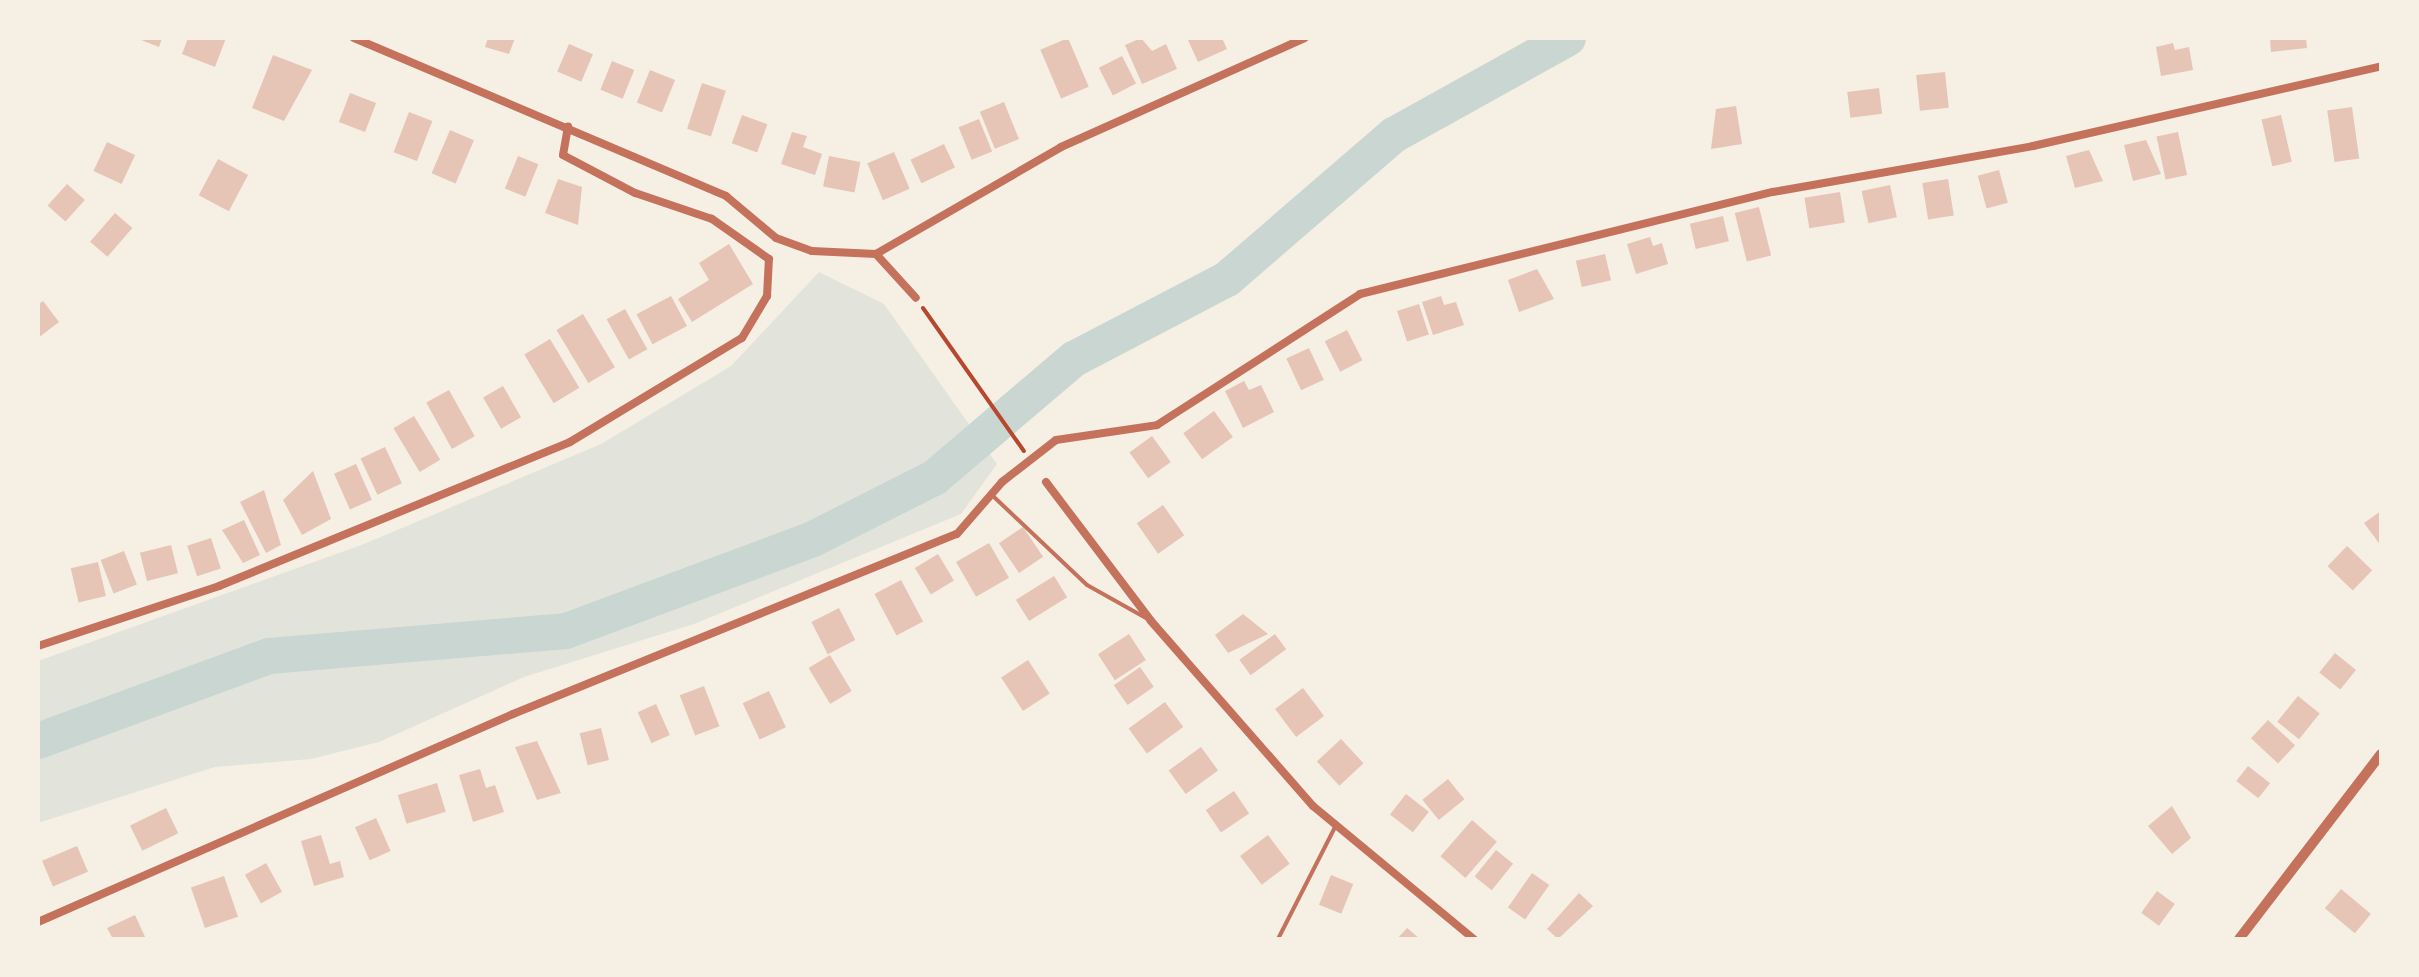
<!DOCTYPE html>
<html>
<head>
<meta charset="utf-8">
<style>
  body { margin:0 }
  #map { position:relative; width:2419px; height:977px; overflow:hidden; background:#f6efe4; font-family:"DejaVu Sans",sans-serif }
  div>[style] { position:absolute }
  .green>* { inset:0; background:#e2e4dc }
  .river>* { height:36px; margin:-18px; padding:0 18px; transform-origin:18px; border-radius:18px; background:#c9d6d2 }
  .building>* { inset:0; background:#e6c5b7; transform-origin:0 0 }
  .path>* { height:4px; margin:-2px; padding:0 2px; transform-origin:2px; border-radius:2px; background:#b5482f }
  .service>* { height:4px; margin:-2px; padding:0 2px; transform-origin:2px; border-radius:2px; background:#c5725c }
  .minor>* { height:8px; margin:-4px; padding:0 4px; transform-origin:4px; border-radius:4px; background:#c5725c }
  .tertiary>* { height:10px; margin:-5px; padding:0 5px; transform-origin:5px; border-radius:5px; background:#c5725c }
  span { translate:-50% -50%; white-space:nowrap; text-align:center; line-height:1.15; -webkit-text-stroke:8px #f6efe4; paint-order:stroke }
  .frame { position:absolute; inset:0; border:40px solid #f6efe4; pointer-events:none }
</style>
</head>
<body>
<div id="map">
  <div class="green">
    <div style="clip-path:polygon(819px 272px,884px 304px,997px 464px,961px 514px,694px 624px,524px 677px,379px 742px,311px 759px,215px 767px,38px 823px,38px 661px,364px 544px,601px 444px,731px 366px)"></div>
  </div>
  <div class="river">
    <div style="left:38px;top:741px;width:246px;rotate:-20.2deg"></div>
    <div style="left:269px;top:656px;width:298px;rotate:-4.8deg"></div>
    <div style="left:566px;top:631px;width:264px;rotate:-20.4deg"></div>
    <div style="left:813px;top:539px;width:136px;rotate:-26.8deg"></div>
    <div style="left:934px;top:478px;width:184px;rotate:-40.4deg"></div>
    <div style="left:1074px;top:359px;width:173px;rotate:-27.6deg"></div>
    <div style="left:1227px;top:279px;width:221px;rotate:-40.8deg"></div>
    <div style="left:1394px;top:135px;width:199px;rotate:-29.1deg"></div>
  </div>
  <div class="building">
    <div style="clip-path:polygon(136px 38px,162px 38px,159px 47px)"></div>
    <div style="clip-path:polygon(188px 38px,226px 38px,215px 67px,182px 54px)"></div>
    <div style="clip-path:polygon(488px 38px,515px 38px,509px 54px,485px 47px)"></div>
    <div style="left:1068px;top:38px;width:53px;height:30px;rotate:67deg"></div>
    <div style="clip-path:polygon(1141px 38px,1152px 51px,1166px 44px,1177px 69px,1142px 84px,1125px 45px)"></div>
    <div style="clip-path:polygon(1187px 38px,1222px 38px,1227px 49px,1198px 62px)"></div>
    <div style="clip-path:polygon(2270px 38px,2306px 38px,2307px 48px,2271px 52px)"></div>
    <div style="clip-path:polygon(2173px 43px,2175px 50px,2189px 47px,2193px 70px,2161px 76px,2156px 47px)"></div>
    <div style="left:569px;top:44px;width:26px;height:30px;rotate:23deg"></div>
    <div style="clip-path:polygon(273px 55px,312px 70px,284px 121px,252px 108px)"></div>
    <div style="left:1122px;top:56px;width:31px;height:26px;rotate:63deg"></div>
    <div style="left:612px;top:61px;width:24px;height:31px;rotate:22deg"></div>
    <div style="left:650px;top:70px;width:27px;height:35px;rotate:22deg"></div>
    <div style="left:1945px;top:72px;width:36px;height:29px;rotate:84deg"></div>
    <div style="left:702px;top:83px;width:25px;height:48px;rotate:18deg"></div>
    <div style="left:1879px;top:88px;width:26px;height:32px;rotate:83deg"></div>
    <div style="left:350px;top:93px;width:28px;height:31px;rotate:21deg"></div>
    <div style="left:1004px;top:102px;width:40px;height:26px;rotate:68deg"></div>
    <div style="clip-path:polygon(1736px 106px,1742px 144px,1711px 149px,1716px 109px)"></div>
    <div style="left:2352px;top:107px;width:52px;height:25px;rotate:82deg"></div>
    <div style="left:409px;top:112px;width:25px;height:43px;rotate:21deg"></div>
    <div style="left:742px;top:115px;width:27px;height:30px;rotate:20deg"></div>
    <div style="left:2281px;top:115px;width:48px;height:20px;rotate:77deg"></div>
    <div style="left:979px;top:119px;width:35px;height:22px;rotate:68deg"></div>
    <div style="left:450px;top:130px;width:26px;height:47px;rotate:23deg"></div>
    <div style="clip-path:polygon(792px 132px,807px 136px,803px 147px,822px 154px,815px 175px,781px 164px)"></div>
    <div style="left:2178px;top:132px;width:44px;height:22px;rotate:78deg"></div>
    <div style="clip-path:polygon(2146px 140px,2161px 174px,2133px 181px,2124px 145px)"></div>
    <div style="left:107px;top:142px;width:31px;height:32px;rotate:25deg"></div>
    <div style="left:944px;top:144px;width:26px;height:37px;rotate:65deg"></div>
    <div style="clip-path:polygon(2089px 150px,2103px 181px,2075px 188px,2066px 156px)"></div>
    <div style="left:894px;top:152px;width:40px;height:29px;rotate:67deg"></div>
    <div style="left:518px;top:156px;width:22px;height:35px;rotate:22deg"></div>
    <div style="left:829px;top:156px;width:32px;height:31px;rotate:11deg"></div>
    <div style="left:218px;top:159px;width:34px;height:41px;rotate:28deg"></div>
    <div style="left:1999px;top:170px;width:34px;height:22px;rotate:75deg"></div>
    <div style="clip-path:polygon(558px 179px,582px 187px,578px 225px,545px 213px)"></div>
    <div style="left:1948px;top:179px;width:37px;height:26px;rotate:81deg"></div>
    <div style="left:67px;top:184px;width:24px;height:29px;rotate:42deg"></div>
    <div style="left:1890px;top:185px;width:33px;height:29px;rotate:78deg"></div>
    <div style="left:1840px;top:192px;width:31px;height:36px;rotate:81deg"></div>
    <div style="left:1759px;top:207px;width:50px;height:25px;rotate:76deg"></div>
    <div style="left:115px;top:213px;width:23px;height:38px;rotate:41deg"></div>
    <div style="left:1723px;top:216px;width:26px;height:34px;rotate:77deg"></div>
    <div style="clip-path:polygon(1650px 237px,1653px 246px,1662px 243px,1668px 264px,1636px 274px,1627px 244px)"></div>
    <div style="clip-path:polygon(729px 244px,753px 284px,692px 322px,678px 299px,709px 280px,699px 263px)"></div>
    <div style="left:1605px;top:254px;width:27px;height:30px;rotate:77deg"></div>
    <div style="clip-path:polygon(1537px 269px,1554px 299px,1519px 312px,1508px 280px)"></div>
    <div style="left:671px;top:296px;width:34px;height:39px;rotate:62deg"></div>
    <div style="clip-path:polygon(1441px 296px,1444px 305px,1456px 302px,1464px 325px,1433px 335px,1422px 302px)"></div>
    <div style="clip-path:polygon(43px 301px,59px 322px,38px 338px,38px 305px)"></div>
    <div style="left:1419px;top:304px;width:32px;height:23px;rotate:72deg"></div>
    <div style="left:625px;top:309px;width:46px;height:21px;rotate:61deg"></div>
    <div style="left:583px;top:314px;width:62px;height:31px;rotate:59deg"></div>
    <div style="left:1347px;top:330px;width:34px;height:25px;rotate:63deg"></div>
    <div style="left:550px;top:339px;width:57px;height:30px;rotate:59deg"></div>
    <div style="left:1309px;top:348px;width:35px;height:25px;rotate:65deg"></div>
    <div style="clip-path:polygon(1244px 381px,1249px 390px,1261px 385px,1274px 412px,1243px 428px,1225px 391px)"></div>
    <div style="left:503px;top:386px;width:36px;height:23px;rotate:60deg"></div>
    <div style="left:449px;top:390px;width:53px;height:26px;rotate:61deg"></div>
    <div style="left:1214px;top:411px;width:32px;height:38px;rotate:54deg"></div>
    <div style="left:414px;top:416px;width:51px;height:24px;rotate:59deg"></div>
    <div style="left:1152px;top:436px;width:32px;height:28px;rotate:54deg"></div>
    <div style="left:385px;top:447px;width:40px;height:27px;rotate:65deg"></div>
    <div style="left:356px;top:464px;width:39px;height:24px;rotate:66deg"></div>
    <div style="clip-path:polygon(313px 471px,331px 519px,302px 535px,283px 500px)"></div>
    <div style="clip-path:polygon(264px 490px,281px 545px,266px 553px,240px 502px)"></div>
    <div style="left:1163px;top:505px;width:37px;height:32px;rotate:55deg"></div>
    <div style="clip-path:polygon(2381px 511px,2381px 546px,2364px 523px)"></div>
    <div style="clip-path:polygon(244px 520px,260px 555px,243px 563px,222px 530px)"></div>
    <div style="left:1023px;top:527px;width:36px;height:29px;rotate:56deg"></div>
    <div style="left:211px;top:538px;width:32px;height:25px;rotate:72deg"></div>
    <div style="left:989px;top:543px;width:40px;height:38px;rotate:60deg"></div>
    <div style="left:171px;top:545px;width:29px;height:32px;rotate:76deg"></div>
    <div style="left:2347px;top:546px;width:35px;height:28px;rotate:44deg"></div>
    <div style="left:124px;top:551px;width:36px;height:25px;rotate:69deg"></div>
    <div style="left:938px;top:554px;width:31px;height:27px;rotate:59deg"></div>
    <div style="left:98px;top:562px;width:35px;height:28px;rotate:77deg"></div>
    <div style="left:1054px;top:576px;width:25px;height:45px;rotate:58deg"></div>
    <div style="left:901px;top:580px;width:47px;height:30px;rotate:62deg"></div>
    <div style="left:839px;top:608px;width:36px;height:31px;rotate:63deg"></div>
    <div style="clip-path:polygon(1243px 614px,1268px 634px,1228px 653px,1215px 635px)"></div>
    <div style="left:1129px;top:634px;width:31px;height:37px;rotate:57deg"></div>
    <div style="left:1275px;top:634px;width:19px;height:44px;rotate:54deg"></div>
    <div style="left:2335px;top:653px;width:27px;height:25px;rotate:39deg"></div>
    <div style="left:830px;top:655px;width:42px;height:25px;rotate:59deg"></div>
    <div style="left:1028px;top:660px;width:40px;height:32px;rotate:57deg"></div>
    <div style="left:1140px;top:667px;width:24px;height:32px;rotate:55deg"></div>
    <div style="left:704px;top:686px;width:43px;height:26px;rotate:69deg"></div>
    <div style="left:1303px;top:688px;width:35px;height:35px;rotate:53deg"></div>
    <div style="left:769px;top:691px;width:40px;height:29px;rotate:65deg"></div>
    <div style="left:2298px;top:696px;width:28px;height:33px;rotate:39deg"></div>
    <div style="left:1165px;top:702px;width:31px;height:45px;rotate:54deg"></div>
    <div style="left:656px;top:704px;width:34px;height:20px;rotate:66deg"></div>
    <div style="left:2268px;top:720px;width:37px;height:25px;rotate:43deg"></div>
    <div style="left:601px;top:728px;width:33px;height:22px;rotate:76deg"></div>
    <div style="left:1341px;top:739px;width:33px;height:33px;rotate:47deg"></div>
    <div style="clip-path:polygon(537px 741px,561px 793px,537px 800px,515px 747px)"></div>
    <div style="left:1201px;top:747px;width:29px;height:40px;rotate:54deg"></div>
    <div style="left:2248px;top:766px;width:28px;height:19px;rotate:38deg"></div>
    <div style="clip-path:polygon(480px 769px,486px 788px,495px 785px,504px 812px,473px 822px,459px 775px)"></div>
    <div style="left:1448px;top:779px;width:26px;height:33px;rotate:51deg"></div>
    <div style="left:437px;top:783px;width:30px;height:41px;rotate:73deg"></div>
    <div style="left:1234px;top:791px;width:27px;height:34px;rotate:56deg"></div>
    <div style="left:1406px;top:794px;width:29px;height:26px;rotate:38deg"></div>
    <div style="clip-path:polygon(2172px 806px,2191px 838px,2172px 854px,2148px 826px)"></div>
    <div style="left:166px;top:808px;width:28px;height:40px;rotate:64deg"></div>
    <div style="left:376px;top:818px;width:36px;height:23px;rotate:66deg"></div>
    <div style="left:1472px;top:820px;width:33px;height:48px;rotate:41deg"></div>
    <div style="clip-path:polygon(321px 835px,330px 864px,340px 861px,344px 877px,314px 886px,301px 841px)"></div>
    <div style="left:1268px;top:835px;width:36px;height:35px;rotate:53deg"></div>
    <div style="left:77px;top:846px;width:28px;height:38px;rotate:67deg"></div>
    <div style="left:1496px;top:850px;width:22px;height:34px;rotate:39deg"></div>
    <div style="left:266px;top:863px;width:33px;height:24px;rotate:61deg"></div>
    <div style="left:1532px;top:873px;width:21px;height:42px;rotate:35deg"></div>
    <div style="left:1331px;top:875px;width:24px;height:32px;rotate:22deg"></div>
    <div style="left:224px;top:876px;width:43px;height:35px;rotate:71deg"></div>
    <div style="left:2341px;top:889px;width:39px;height:25px;rotate:40deg"></div>
    <div style="left:2157px;top:891px;width:22px;height:27px;rotate:36deg"></div>
    <div style="clip-path:polygon(1579px 893px,1593px 906px,1558px 939px,1547px 929px)"></div>
    <div style="clip-path:polygon(135px 915px,146px 939px,113px 939px,107px 928px)"></div>
    <div style="clip-path:polygon(1407px 928px,1420px 939px,1397px 939px)"></div>
  </div>
  <div class="path">
    <div style="left:923px;top:308px;width:175px;rotate:54.8deg"></div>
  </div>
  <div class="service">
    <div style="left:994px;top:497px;width:128px;rotate:43.4deg"></div>
    <div style="left:1087px;top:585px;width:68px;rotate:29.2deg"></div>
    <div style="left:1278px;top:939px;width:126px;rotate:-63deg"></div>
  </div>
  <div class="minor">
    <div style="left:354px;top:38px;width:404px;rotate:23deg"></div>
    <div style="left:726px;top:196px;width:65px;rotate:40deg"></div>
    <div style="left:776px;top:238px;width:38px;rotate:20deg"></div>
    <div style="left:812px;top:251px;width:64px;rotate:2.7deg"></div>
    <div style="left:876px;top:254px;width:214px;rotate:-30deg"></div>
    <div style="left:1061px;top:147px;width:267px;rotate:-24.1deg"></div>
    <div style="left:876px;top:254px;width:59px;rotate:47.7deg"></div>
    <div style="left:1046px;top:482px;width:174px;rotate:52.9deg"></div>
    <div style="left:1151px;top:621px;width:246px;rotate:48.8deg"></div>
    <div style="left:1313px;top:806px;width:209px;rotate:39.6deg"></div>
    <div style="left:38px;top:646px;width:191px;rotate:-18.3deg"></div>
    <div style="left:219px;top:586px;width:379px;rotate:-22.3deg"></div>
    <div style="left:570px;top:442px;width:201px;rotate:-31.2deg"></div>
    <div style="left:742px;top:338px;width:49px;rotate:-59.2deg"></div>
    <div style="left:767px;top:296px;width:37px;rotate:-87deg"></div>
    <div style="left:769px;top:259px;width:70px;rotate:-144.9deg"></div>
    <div style="left:712px;top:219px;width:81px;rotate:-161.3deg"></div>
    <div style="left:635px;top:193px;width:81px;rotate:-152.2deg"></div>
    <div style="left:563px;top:155px;width:29px;rotate:-80deg"></div>
    <div style="left:38px;top:922px;width:519px;rotate:-23.65deg"></div>
    <div style="left:513px;top:714px;width:479px;rotate:-22.1deg"></div>
    <div style="left:957px;top:534px;width:69px;rotate:-49.1deg"></div>
    <div style="left:1002px;top:482px;width:68px;rotate:-37.9deg"></div>
    <div style="left:1056px;top:440px;width:102px;rotate:-8.4deg"></div>
    <div style="left:1157px;top:425px;width:242px;rotate:-32.8deg"></div>
    <div style="left:1360px;top:294px;width:425px;rotate:-13.9deg"></div>
    <div style="left:1773px;top:192px;width:264px;rotate:-10deg"></div>
    <div style="left:2033px;top:146px;width:357px;rotate:-12.9deg"></div>
  </div>
  <div class="tertiary">
    <div style="left:2239px;top:939px;width:233px;rotate:-52.5deg"></div>
  </div>
  <div class="frame"></div>
</div>
</body>
</html>
